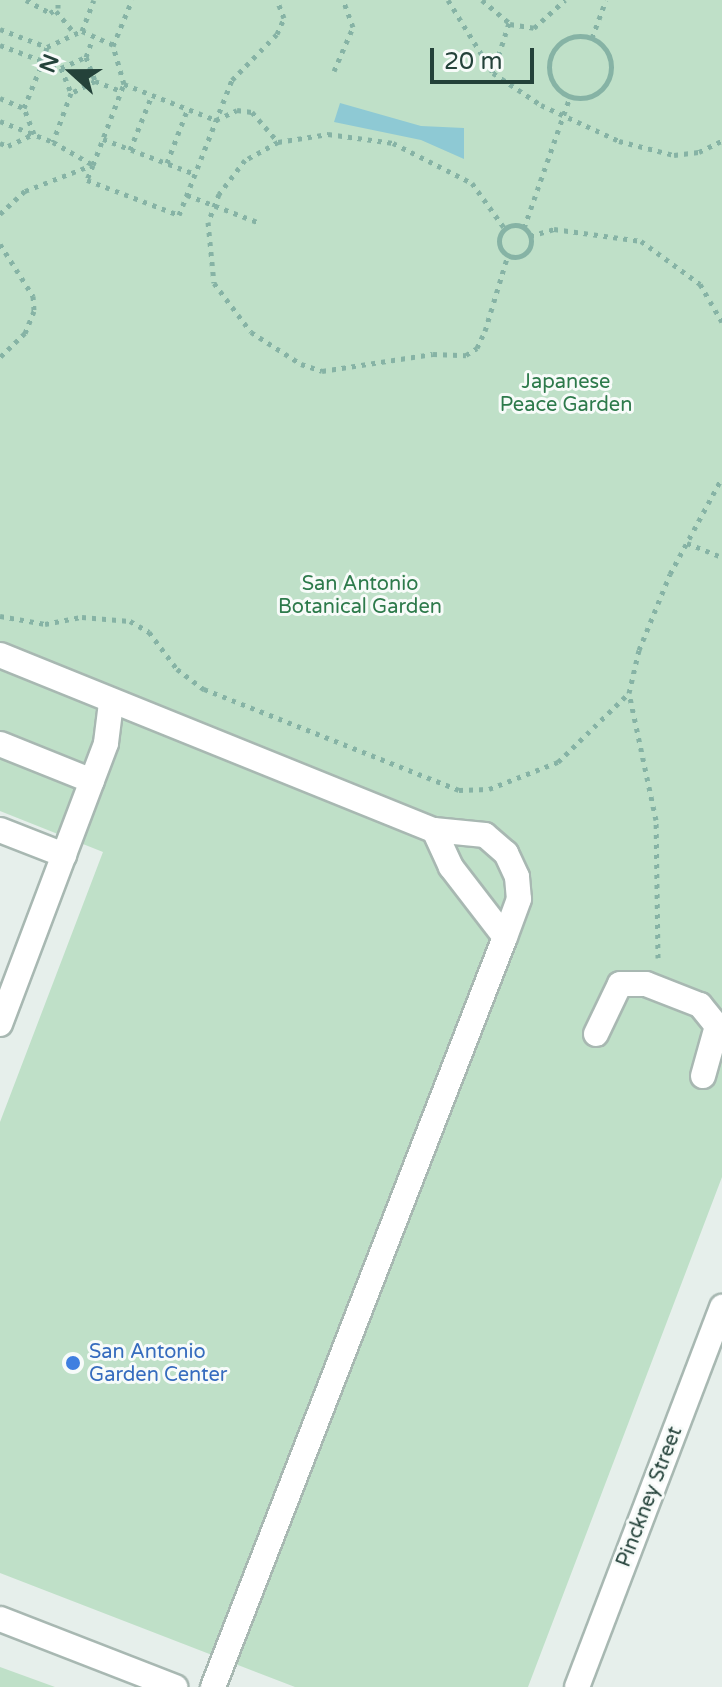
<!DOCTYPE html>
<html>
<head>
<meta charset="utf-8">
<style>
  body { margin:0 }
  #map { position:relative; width:722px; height:1687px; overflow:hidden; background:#e6efeb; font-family:"Varela Round",sans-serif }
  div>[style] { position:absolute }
  .green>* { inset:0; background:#bfe0c8 }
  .water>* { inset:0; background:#8ec9d4 }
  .path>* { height:5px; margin-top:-2.5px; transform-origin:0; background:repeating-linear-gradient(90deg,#86b3a5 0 4px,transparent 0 10px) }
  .path>.ring { margin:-2.5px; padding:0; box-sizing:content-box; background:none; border:5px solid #86b3a5; border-radius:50% }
  .roads { filter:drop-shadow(2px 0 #a8b8b2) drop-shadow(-2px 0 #a8b8b2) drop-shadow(0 2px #a8b8b2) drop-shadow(0 -2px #a8b8b2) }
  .minor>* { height:24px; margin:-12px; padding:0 12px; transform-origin:12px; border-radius:12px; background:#fff }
  .dots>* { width:22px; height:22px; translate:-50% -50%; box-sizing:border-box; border:4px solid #f7fbf9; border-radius:50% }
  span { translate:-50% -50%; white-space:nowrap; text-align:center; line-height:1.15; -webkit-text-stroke:6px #f7fbf9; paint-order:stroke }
  .park-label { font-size:20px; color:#2d7a4b }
  .shop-label { font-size:20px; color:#366cbe }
  .left { translate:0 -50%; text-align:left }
  .street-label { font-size:20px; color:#24423a }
  .north { position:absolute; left:32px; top:32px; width:80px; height:80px; -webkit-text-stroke:6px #f7fbf9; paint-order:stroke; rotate:291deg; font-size:22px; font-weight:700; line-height:32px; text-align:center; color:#24423a }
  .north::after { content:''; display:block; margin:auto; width:28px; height:36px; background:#24423a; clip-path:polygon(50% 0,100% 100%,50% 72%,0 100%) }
  .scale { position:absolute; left:430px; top:48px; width:104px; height:36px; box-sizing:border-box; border:4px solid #24423a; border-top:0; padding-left:10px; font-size:24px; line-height:28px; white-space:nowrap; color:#24423a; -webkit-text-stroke:6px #f7fbf9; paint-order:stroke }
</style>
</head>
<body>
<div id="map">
  <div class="green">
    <div style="clip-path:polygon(0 0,722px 0,722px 1177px,528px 1687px,295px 1687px,0 1573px,0 1122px,103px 852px,0 811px)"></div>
    <div style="clip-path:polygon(0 1667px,55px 1687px,0 1687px)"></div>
  </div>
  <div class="water">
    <div style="clip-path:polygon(340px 103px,421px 126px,464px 128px,464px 159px,421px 140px,334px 122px)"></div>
  </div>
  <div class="path">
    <div style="left:26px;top:0;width:27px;rotate:28deg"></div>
    <div style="left:50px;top:13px;width:9px;rotate:-32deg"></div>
    <div style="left:58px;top:8px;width:8px;rotate:-90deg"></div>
    <div style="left:448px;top:0;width:86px;rotate:58.3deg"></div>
    <div style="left:493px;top:73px;width:58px;rotate:33.7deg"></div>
    <div style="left:541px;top:105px;width:86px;rotate:24.8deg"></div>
    <div style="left:619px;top:141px;width:57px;rotate:14.3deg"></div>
    <div style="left:674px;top:155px;width:25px;rotate:-7deg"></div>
    <div style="left:699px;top:152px;width:25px;rotate:-26deg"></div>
    <div style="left:482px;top:0;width:35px;rotate:40deg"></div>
    <div style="left:509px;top:23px;width:52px;rotate:107.7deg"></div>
    <div style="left:56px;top:11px;width:30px;rotate:50deg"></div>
    <div style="left:510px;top:24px;width:24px;rotate:9deg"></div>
    <div style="left:534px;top:28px;width:42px;rotate:-42.1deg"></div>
    <div style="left:0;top:29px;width:50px;rotate:21deg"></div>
    <div style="left:47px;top:47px;width:38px;rotate:-25deg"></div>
    <div style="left:82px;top:31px;width:33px;rotate:-69deg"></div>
    <div style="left:82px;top:31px;width:34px;rotate:24deg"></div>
    <div class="ring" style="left:549px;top:36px;width:57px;height:57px"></div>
    <div style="left:592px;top:38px;width:40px;rotate:-69.8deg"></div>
    <div style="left:0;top:45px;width:46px;rotate:20.4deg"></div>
    <div style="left:43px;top:61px;width:15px;rotate:-74deg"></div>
    <div style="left:86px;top:57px;width:20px;rotate:-70deg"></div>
    <div style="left:61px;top:68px;width:27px;rotate:-24deg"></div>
    <div style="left:86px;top:57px;width:26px;rotate:69deg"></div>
    <div style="left:95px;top:81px;width:27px;rotate:153deg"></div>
    <div style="left:334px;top:71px;width:48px;rotate:-66.6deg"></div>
    <div style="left:353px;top:27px;width:29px;rotate:-110deg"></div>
    <div style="left:95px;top:81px;width:28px;rotate:21deg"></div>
    <div style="left:124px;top:84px;width:99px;rotate:21.4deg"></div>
    <div style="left:0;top:98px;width:26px;rotate:23deg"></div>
    <div style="left:24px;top:108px;width:51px;rotate:-68deg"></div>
    <div style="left:43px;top:61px;width:19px;rotate:21deg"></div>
    <div style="left:61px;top:68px;width:27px;rotate:68deg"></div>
    <div style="left:71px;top:93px;width:52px;rotate:110.2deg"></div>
    <div style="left:53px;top:142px;width:46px;rotate:29.9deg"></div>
    <div style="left:93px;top:165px;width:87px;rotate:-69.1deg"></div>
    <div style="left:124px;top:84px;width:40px;rotate:-106deg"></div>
    <div style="left:113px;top:46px;width:50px;rotate:-67.6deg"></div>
    <div style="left:216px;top:120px;width:23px;rotate:-25deg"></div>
    <div style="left:237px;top:110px;width:15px;rotate:8deg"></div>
    <div style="left:252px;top:112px;width:40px;rotate:49deg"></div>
    <div style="left:278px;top:142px;width:38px;rotate:151deg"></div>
    <div style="left:245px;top:160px;width:43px;rotate:127.4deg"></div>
    <div style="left:219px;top:194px;width:30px;rotate:111deg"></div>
    <div style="left:208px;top:222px;width:61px;rotate:84.4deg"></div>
    <div style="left:214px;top:283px;width:61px;rotate:52.9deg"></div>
    <div style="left:251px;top:332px;width:59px;rotate:32.6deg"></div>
    <div style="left:301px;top:364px;width:22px;rotate:18deg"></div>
    <div style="left:322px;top:371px;width:112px;rotate:-8.7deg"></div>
    <div style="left:433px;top:354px;width:33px;rotate:2deg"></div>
    <div style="left:466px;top:355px;width:13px;rotate:-32deg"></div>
    <div style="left:477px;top:348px;width:19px;rotate:-65deg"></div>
    <div style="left:485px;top:331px;width:79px;rotate:-73.2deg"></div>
    <div style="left:0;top:121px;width:57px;rotate:21.6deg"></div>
    <div style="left:103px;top:139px;width:98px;rotate:20.8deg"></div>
    <div style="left:278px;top:142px;width:51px;rotate:-9.1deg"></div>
    <div style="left:328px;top:134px;width:66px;rotate:7.9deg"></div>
    <div style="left:393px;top:143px;width:89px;rotate:26.9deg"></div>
    <div style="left:472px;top:183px;width:57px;rotate:54.3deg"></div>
    <div style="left:0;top:143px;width:9px;rotate:21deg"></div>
    <div style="left:8px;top:146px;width:29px;rotate:-25deg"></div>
    <div style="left:34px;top:134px;width:28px;rotate:-111deg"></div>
    <div style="left:130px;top:150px;width:59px;rotate:-68.2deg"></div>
    <div style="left:167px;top:163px;width:59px;rotate:-69.1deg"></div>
    <div style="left:93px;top:165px;width:16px;rotate:112deg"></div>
    <div style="left:87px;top:180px;width:98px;rotate:20.8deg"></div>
    <div style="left:179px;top:215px;width:145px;rotate:-68.6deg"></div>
    <div style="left:232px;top:80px;width:64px;rotate:-45.6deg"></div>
    <div style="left:277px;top:34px;width:17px;rotate:-66deg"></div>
    <div style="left:284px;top:18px;width:19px;rotate:-111deg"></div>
    <div style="left:187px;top:195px;width:78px;rotate:21deg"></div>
    <div style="left:0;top:214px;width:34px;rotate:-43deg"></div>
    <div style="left:25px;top:191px;width:72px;rotate:-21.2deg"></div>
    <div class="ring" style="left:499px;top:225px;width:27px;height:27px"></div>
    <div style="left:524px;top:228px;width:139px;rotate:-70.7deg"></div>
    <div style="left:530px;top:236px;width:25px;rotate:-16deg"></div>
    <div style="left:554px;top:229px;width:88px;rotate:7.9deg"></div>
    <div style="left:641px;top:241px;width:73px;rotate:36.1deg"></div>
    <div style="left:700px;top:284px;width:44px;rotate:59.9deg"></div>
    <div style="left:0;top:244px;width:62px;rotate:57.6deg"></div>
    <div style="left:33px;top:296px;width:15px;rotate:86deg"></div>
    <div style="left:34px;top:311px;width:24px;rotate:112deg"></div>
    <div style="left:25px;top:333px;width:35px;rotate:136deg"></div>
    <div style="left:687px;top:543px;width:38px;rotate:22deg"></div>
    <div style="left:0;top:616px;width:46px;rotate:10.1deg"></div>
    <div style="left:45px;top:624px;width:38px;rotate:-11deg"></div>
    <div style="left:82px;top:617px;width:48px;rotate:4.8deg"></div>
    <div style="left:130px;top:621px;width:22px;rotate:30deg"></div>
    <div style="left:149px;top:632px;width:46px;rotate:52.9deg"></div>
    <div style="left:177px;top:669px;width:34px;rotate:37deg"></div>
    <div style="left:204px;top:689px;width:274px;rotate:21.6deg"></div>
    <div style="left:459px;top:790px;width:30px;rotate:-2deg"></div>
    <div style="left:489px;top:789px;width:74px;rotate:-21.4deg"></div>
    <div style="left:558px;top:762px;width:99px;rotate:-44.2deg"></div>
    <div style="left:658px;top:958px;width:138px;rotate:-90.8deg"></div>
    <div style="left:656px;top:820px;width:130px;rotate:-102deg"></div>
    <div style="left:629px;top:693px;width:44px;rotate:-76.9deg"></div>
    <div style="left:639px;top:650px;width:82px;rotate:-67.8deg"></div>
    <div style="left:670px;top:574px;width:109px;rotate:-61.6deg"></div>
  </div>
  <div class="roads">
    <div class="minor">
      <div style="left:0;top:655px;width:468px;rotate:22deg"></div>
      <div style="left:434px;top:830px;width:51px;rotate:5.6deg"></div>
      <div style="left:485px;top:835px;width:28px;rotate:41deg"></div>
      <div style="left:506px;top:853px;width:26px;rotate:65deg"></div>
      <div style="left:517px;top:877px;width:22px;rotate:85deg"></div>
      <div style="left:519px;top:899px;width:40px;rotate:110.2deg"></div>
      <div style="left:505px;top:937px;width:805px;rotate:111.27deg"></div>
      <div style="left:0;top:744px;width:99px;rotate:21.9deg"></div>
      <div style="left:0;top:830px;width:69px;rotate:21.3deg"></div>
      <div style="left:434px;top:830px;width:41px;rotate:65.3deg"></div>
      <div style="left:451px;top:867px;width:88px;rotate:52.4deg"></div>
      <div style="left:0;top:1024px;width:300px;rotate:-69.3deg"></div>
      <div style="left:106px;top:743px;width:40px;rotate:-82.9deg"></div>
      <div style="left:596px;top:1034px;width:55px;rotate:-64.4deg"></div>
      <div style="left:620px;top:984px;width:26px"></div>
      <div style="left:646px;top:984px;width:58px;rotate:21.3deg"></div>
      <div style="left:700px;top:1005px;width:27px;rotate:51deg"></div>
      <div style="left:717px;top:1026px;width:52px;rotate:105.6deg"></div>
      <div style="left:0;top:1619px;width:188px;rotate:21.2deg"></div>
      <div style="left:577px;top:1687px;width:407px;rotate:-69.1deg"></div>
    </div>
  </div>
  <div class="dots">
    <div style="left:73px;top:1363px;background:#3f7fe0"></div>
  </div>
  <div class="park-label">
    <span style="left:566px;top:394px">Japanese<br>Peace Garden</span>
    <span style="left:360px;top:596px">San Antonio<br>Botanical Garden</span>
  </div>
  <div class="shop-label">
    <span class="left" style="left:89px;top:1364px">San Antonio<br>Garden Center</span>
  </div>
  <div class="street-label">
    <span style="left:650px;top:1497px;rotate:-69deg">Pinckney Street</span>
  </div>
  <div class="north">N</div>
  <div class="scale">20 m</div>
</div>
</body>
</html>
